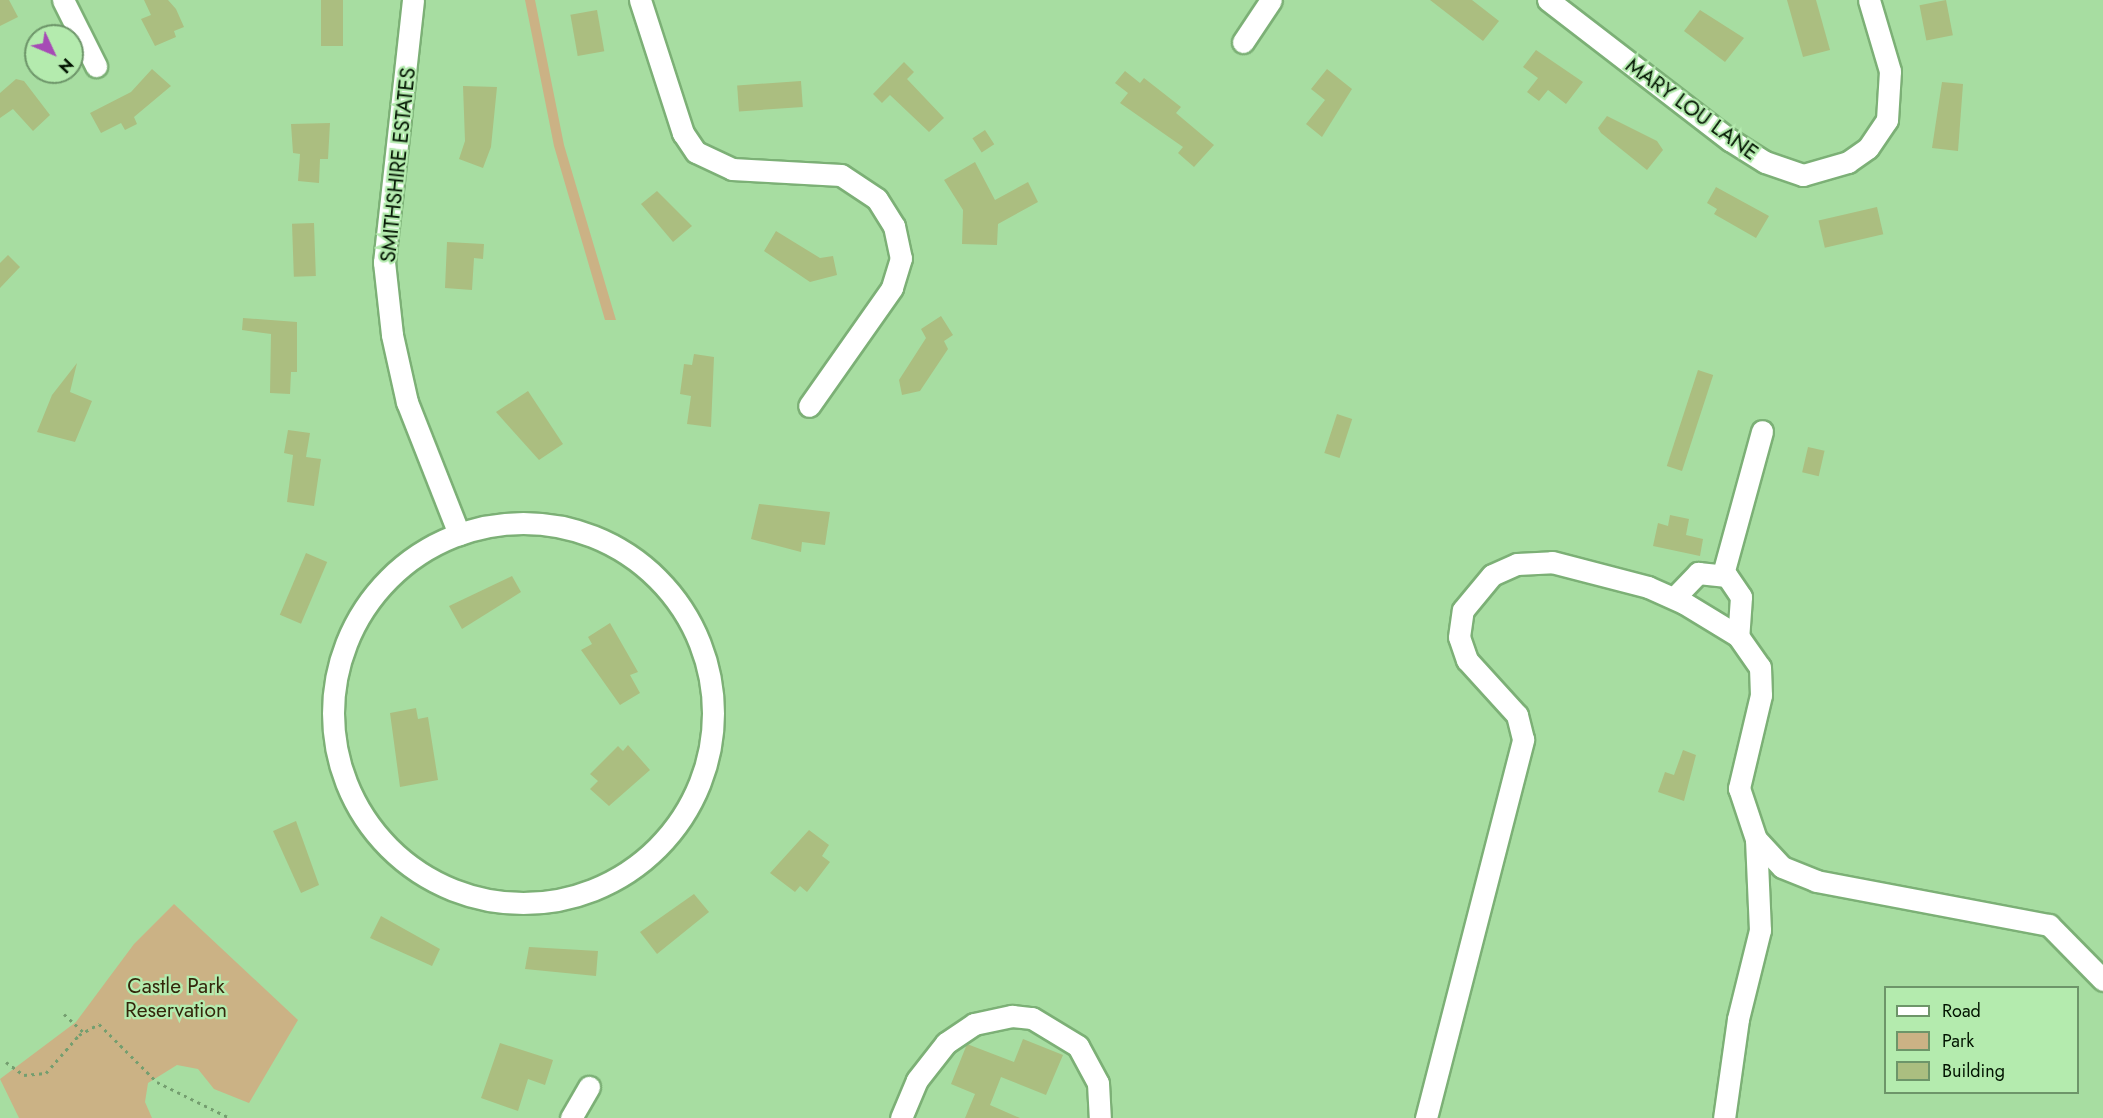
<!DOCTYPE html>
<html>
<head>
<meta charset="utf-8">
<style>
  body { margin:0 }
  #map { position:relative; width:2103px; height:1118px; overflow:hidden; background:#a7dda1; font-family:Jost,sans-serif }
  div>[style] { position:absolute }
  .green>* { inset:0; background:#cbb285 }
  .building>* { inset:0; background:#abbe80; transform-origin:0 0 }
  .path>* { height:3px; margin-top:-1.5px; transform-origin:0; background:repeating-linear-gradient(90deg,#749e6f 0 3px,transparent 0 7.5px) }
  .roads { filter:drop-shadow(2px 0 #7cb076) drop-shadow(-2px 0 #7cb076) drop-shadow(0 2px #7cb076) drop-shadow(0 -2px #7cb076) }
  .minor>* { height:21px; margin:-10.5px; padding:0 10.5px; transform-origin:10.5px; border-radius:10.5px; background:#fff }
  .minor>.ring { margin:-10.5px; padding:0; box-sizing:content-box; background:none; border:21px solid #fff; border-radius:50% }
  span { translate:-50% -50%; white-space:nowrap; text-align:center; line-height:1.15; -webkit-text-stroke:4.5px #b4ebae; paint-order:stroke }
  .street-label { font-size:21px; color:#021301 }
  .park-label { font-size:21px; color:#34260b }
  .legend { position:absolute; left:1884px; top:986px; width:195px; height:108px; box-sizing:border-box; background:#b4ebae; border:2px solid #6d9569; margin:0; padding:8px 10px; list-style:none; font-size:18px; color:#021301 }
  .legend li { display:flex; align-items:center; gap:12px; height:30px }
  .legend b { width:30px; border:2px solid #6d9569 }
  .north { position:absolute; left:24px; top:24px; width:60px; height:60px; box-sizing:border-box; background:#b4ebae; border:2px solid #6d9569; border-radius:50%; rotate:134deg; font-size:16px; font-weight:700; line-height:24px; text-align:center; color:#021301 }
  .north::after { content:''; display:block; margin:auto; width:21px; height:27px; background:#a64bb5; clip-path:polygon(50% 0,100% 100%,50% 72%,0 100%) }
</style>
</head>
<body>
<div id="map">
  <div class="green">
    <div style="clip-path:polygon(525px 0,535px 0,564px 145px,616px 320px,605px 320px,554px 146px)"></div>
    <div style="clip-path:polygon(174px 904px,298px 1020px,249px 1103px,214px 1089px,198px 1069px,177px 1065px,148px 1083px,145px 1102px,152px 1118px,19px 1118px,0 1079px,76px 1022px,134px 944px)"></div>
  </div>
  <div class="building">
    <div style="clip-path:polygon(0 0,9px 0,18px 17px,0 26px)"></div>
    <div style="clip-path:polygon(144px 0,168px 0,176px 9px,184px 27px,174px 31px,176px 37px,155px 46px,141px 19px,151px 15px)"></div>
    <div style="left:321px;top:0;width:22px;height:46px"></div>
    <div style="clip-path:polygon(1430px 0,1472px 0,1499px 21px,1483px 41px)"></div>
    <div style="clip-path:polygon(1787px 0,1816px 0,1830px 50px,1803px 57px)"></div>
    <div style="left:1946px;top:0;width:36px;height:27px;rotate:79deg"></div>
    <div style="left:597px;top:10px;width:42px;height:27px;rotate:80deg"></div>
    <div style="clip-path:polygon(1700px 10px,1744px 38px,1725px 62px,1684px 31px)"></div>
    <div style="clip-path:polygon(1536px 50px,1583px 82px,1566px 104px,1548px 90px,1539px 101px,1527px 92px,1538px 78px,1523px 67px)"></div>
    <div style="clip-path:polygon(904px 62px,914px 72px,907px 79px,944px 118px,929px 132px,890px 95px,882px 103px,873px 94px)"></div>
    <div style="clip-path:polygon(152px 69px,171px 86px,134px 117px,137px 124px,125px 130px,121px 123px,101px 133px,90px 113px,131px 92px)"></div>
    <div style="clip-path:polygon(1327px 69px,1352px 89px,1322px 137px,1306px 124px,1325px 100px,1311px 89px)"></div>
    <div style="clip-path:polygon(1125px 71px,1140px 83px,1144px 78px,1181px 107px,1176px 113px,1214px 145px,1194px 167px,1178px 153px,1183px 147px,1120px 103px,1128px 93px,1115px 83px)"></div>
    <div style="clip-path:polygon(16px 79px,24px 81px,50px 115px,33px 131px,13px 109px,0 118px,0 93px)"></div>
    <div style="left:801px;top:81px;width:26px;height:64px;rotate:86deg"></div>
    <div style="clip-path:polygon(1942px 82px,1963px 84px,1958px 151px,1932px 148px)"></div>
    <div style="clip-path:polygon(463px 86px,497px 87px,491px 147px,483px 168px,459px 159px,465px 141px)"></div>
    <div style="clip-path:polygon(1607px 116px,1657px 141px,1663px 150px,1647px 170px,1601px 133px,1598px 128px)"></div>
    <div style="clip-path:polygon(330px 123px,328px 159px,320px 159px,319px 183px,298px 181px,300px 154px,293px 153px,291px 124px)"></div>
    <div style="left:985px;top:130px;width:17px;height:15px;rotate:57deg"></div>
    <div style="clip-path:polygon(975px 162px,995px 200px,1028px 182px,1038px 202px,998px 224px,997px 245px,962px 244px,963px 210px,944px 180px)"></div>
    <div style="clip-path:polygon(1716px 187px,1769px 216px,1756px 238px,1714px 214px,1717px 209px,1707px 203px)"></div>
    <div style="clip-path:polygon(657px 191px,692px 226px,673px 242px,641px 204px)"></div>
    <div style="left:1877px;top:207px;width:28px;height:60px;rotate:77deg"></div>
    <div style="left:314px;top:223px;width:53px;height:22px;rotate:88deg"></div>
    <div style="clip-path:polygon(776px 231px,820px 258px,833px 256px,837px 275px,810px 282px,764px 251px)"></div>
    <div style="clip-path:polygon(447px 242px,484px 244px,483px 259px,474px 258px,472px 290px,445px 288px)"></div>
    <div style="clip-path:polygon(8px 255px,20px 267px,0 288px,0 263px)"></div>
    <div style="clip-path:polygon(941px 316px,953px 335px,944px 341px,948px 349px,920px 391px,902px 395px,899px 380px,926px 338px,921px 329px)"></div>
    <div style="clip-path:polygon(243px 318px,297px 322px,297px 372px,291px 372px,290px 394px,270px 393px,271px 334px,242px 330px)"></div>
    <div style="clip-path:polygon(694px 354px,714px 357px,711px 427px,687px 424px,691px 396px,680px 394px,684px 364px,692px 365px)"></div>
    <div style="clip-path:polygon(77px 363px,70px 392px,92px 401px,75px 442px,37px 432px,52px 395px)"></div>
    <div style="left:1698px;top:370px;width:16px;height:101px;rotate:18deg"></div>
    <div style="clip-path:polygon(528px 391px,563px 444px,539px 460px,496px 412px)"></div>
    <div style="left:1337px;top:414px;width:16px;height:41px;rotate:18deg"></div>
    <div style="clip-path:polygon(288px 430px,310px 433px,306px 457px,321px 459px,314px 506px,287px 502px,293px 455px,284px 453px)"></div>
    <div style="left:1808px;top:447px;width:17px;height:26px;rotate:13deg"></div>
    <div style="clip-path:polygon(759px 504px,830px 512px,825px 545px,802px 542px,801px 552px,751px 539px)"></div>
    <div style="clip-path:polygon(1670px 515px,1689px 519px,1686px 535px,1703px 539px,1700px 556px,1653px 546px,1658px 523px,1668px 526px)"></div>
    <div style="left:306px;top:553px;width:23px;height:67px;rotate:23deg"></div>
    <div style="clip-path:polygon(512px 576px,521px 592px,462px 629px,449px 606px)"></div>
    <div style="clip-path:polygon(610px 623px,638px 672px,630px 675px,640px 693px,620px 705px,581px 650px,592px 644px,588px 637px)"></div>
    <div style="clip-path:polygon(416px 708px,418px 719px,428px 717px,438px 780px,400px 787px,390px 713px)"></div>
    <div style="clip-path:polygon(628px 745px,650px 770px,609px 806px,590px 789px,598px 781px,590px 774px,618px 746px,623px 751px)"></div>
    <div style="clip-path:polygon(1683px 750px,1696px 755px,1684px 801px,1658px 792px,1665px 772px,1674px 775px)"></div>
    <div style="clip-path:polygon(296px 821px,319px 885px,301px 893px,273px 831px)"></div>
    <div style="clip-path:polygon(809px 830px,829px 845px,822px 856px,830px 862px,807px 892px,800px 886px,795px 892px,770px 873px)"></div>
    <div style="clip-path:polygon(694px 894px,709px 912px,657px 954px,640px 932px)"></div>
    <div style="clip-path:polygon(381px 916px,440px 949px,432px 966px,370px 938px)"></div>
    <div style="clip-path:polygon(529px 947px,598px 951px,596px 976px,525px 969px)"></div>
    <div style="clip-path:polygon(1023px 1039px,1063px 1055px,1046px 1095px,1001px 1077px,990px 1105px,1020px 1118px,965px 1118px,975px 1094px,951px 1084px,967px 1044px,1014px 1062px)"></div>
    <div style="clip-path:polygon(500px 1043px,553px 1060px,545px 1085px,528px 1079px,518px 1111px,481px 1098px)"></div>
  </div>
  <div class="path">
    <div style="left:64px;top:1014px;width:26px;rotate:43deg"></div>
    <div style="left:6px;top:1062px;width:22px;rotate:36deg"></div>
    <div style="left:24px;top:1075px;width:22px;rotate:-5deg"></div>
    <div style="left:46px;top:1073px;width:50px;rotate:-49deg"></div>
    <div style="left:79px;top:1035px;width:23px;rotate:-29deg"></div>
    <div style="left:99px;top:1024px;width:82px;rotate:45deg"></div>
    <div style="left:157px;top:1082px;width:81px;rotate:26.3deg"></div>
  </div>
  <div class="roads">
    <div class="minor">
      <div style="left:63px;top:0;width:74px;rotate:63.4deg"></div>
      <div style="left:413px;top:0;width:264px;rotate:96.3deg"></div>
      <div style="left:384px;top:262px;width:73px;rotate:83.7deg"></div>
      <div style="left:392px;top:335px;width:69px;rotate:77.4deg"></div>
      <div style="left:407px;top:402px;width:142px;rotate:68.5deg"></div>
      <div style="left:640px;top:0;width:140px;rotate:72.1deg"></div>
      <div style="left:683px;top:133px;width:23px;rotate:56deg"></div>
      <div style="left:696px;top:152px;width:40px;rotate:25deg"></div>
      <div style="left:732px;top:169px;width:109px;rotate:3.2deg"></div>
      <div style="left:841px;top:175px;width:43px;rotate:33.7deg"></div>
      <div style="left:877px;top:199px;width:32px;rotate:58deg"></div>
      <div style="left:894px;top:226px;width:33px;rotate:78deg"></div>
      <div style="left:901px;top:258px;width:31px;rotate:107deg"></div>
      <div style="left:892px;top:288px;width:144px;rotate:125.1deg"></div>
      <div style="left:1548px;top:0;width:230px;rotate:37.6deg"></div>
      <div style="left:1730px;top:140px;width:41px;rotate:32.2deg"></div>
      <div style="left:1765px;top:162px;width:40px;rotate:18.9deg"></div>
      <div style="left:1803px;top:175px;width:47px;rotate:-16.1deg"></div>
      <div style="left:1848px;top:162px;width:24px;rotate:-35deg"></div>
      <div style="left:1868px;top:148px;width:34px;rotate:-56deg"></div>
      <div style="left:1887px;top:120px;width:49px;rotate:-86.5deg"></div>
      <div style="left:1890px;top:71px;width:74px;rotate:-106.5deg"></div>
      <div style="left:1243px;top:42px;width:50px;rotate:-56.3deg"></div>
      <div class="ring" style="left:333px;top:523px;width:359px;height:359px"></div>
      <div style="left:1723px;top:574px;width:148px;rotate:-74.7deg"></div>
      <div style="left:1674px;top:598px;width:35px;rotate:-46deg"></div>
      <div style="left:1698px;top:573px;width:29px;rotate:6deg"></div>
      <div style="left:1727px;top:576px;width:25px;rotate:56deg"></div>
      <div style="left:1741px;top:597px;width:39px;rotate:94deg"></div>
      <div style="left:1756px;top:839px;width:38px;rotate:47deg"></div>
      <div style="left:1782px;top:867px;width:37px;rotate:22deg"></div>
      <div style="left:1816px;top:881px;width:237px;rotate:10.7deg"></div>
      <div style="left:2049px;top:925px;width:77px;rotate:45.5deg"></div>
      <div style="left:571px;top:1118px;width:36px;rotate:-60deg"></div>
      <div style="left:901px;top:1118px;width:41px;rotate:-67.2deg"></div>
      <div style="left:917px;top:1080px;width:47px;rotate:-51.9deg"></div>
      <div style="left:946px;top:1043px;width:34px;rotate:-34deg"></div>
      <div style="left:974px;top:1024px;width:39px;rotate:-12deg"></div>
      <div style="left:1012px;top:1016px;width:20px;rotate:6deg"></div>
      <div style="left:1032px;top:1018px;width:54px;rotate:31.3deg"></div>
      <div style="left:1078px;top:1046px;width:42px;rotate:61.6deg"></div>
      <div style="left:1098px;top:1083px;width:35px;rotate:87deg"></div>
      <div style="left:1426px;top:1118px;width:391px;rotate:-75.6deg"></div>
      <div style="left:1523px;top:739px;width:25px;rotate:-104deg"></div>
      <div style="left:1517px;top:715px;width:74px;rotate:-132.3deg"></div>
      <div style="left:1467px;top:660px;width:24px;rotate:-109deg"></div>
      <div style="left:1459px;top:637px;width:27px;rotate:-82deg"></div>
      <div style="left:1463px;top:610px;width:45px;rotate:-50.4deg"></div>
      <div style="left:1492px;top:575px;width:27px;rotate:-24deg"></div>
      <div style="left:1517px;top:564px;width:35px;rotate:-3deg"></div>
      <div style="left:1552px;top:562px;width:99px;rotate:14.6deg"></div>
      <div style="left:1648px;top:587px;width:39px;rotate:24deg"></div>
      <div style="left:1684px;top:603px;width:63px;rotate:31.4deg"></div>
      <div style="left:1738px;top:636px;width:38px;rotate:55deg"></div>
      <div style="left:1760px;top:667px;width:28px;rotate:88deg"></div>
      <div style="left:1761px;top:695px;width:96px;rotate:103.3deg"></div>
      <div style="left:1739px;top:788px;width:54px;rotate:71.6deg"></div>
      <div style="left:1756px;top:839px;width:91px;rotate:87.5deg"></div>
      <div style="left:1760px;top:930px;width:92px;rotate:103.9deg"></div>
      <div style="left:1738px;top:1019px;width:100px;rotate:98deg"></div>
    </div>
  </div>
  <div class="street-label">
    <span style="left:1692px;top:109px;rotate:36deg">MARY LOU LANE</span>
    <span style="left:398px;top:165px;rotate:-84deg">SMITHSHIRE ESTATES</span>
  </div>
  <div class="park-label">
    <span style="left:176px;top:998px">Castle Park<br>Reservation</span>
  </div>
  <ul class="legend">
  <li><b style="height:8px;background:#fff"></b>Road</li>
  <li><b style="height:16px;background:#cbb285"></b>Park</li>
  <li><b style="height:16px;background:#abbe80"></b>Building</li>
  </ul>
  <div class="north">N</div>
</div>
</body>
</html>
